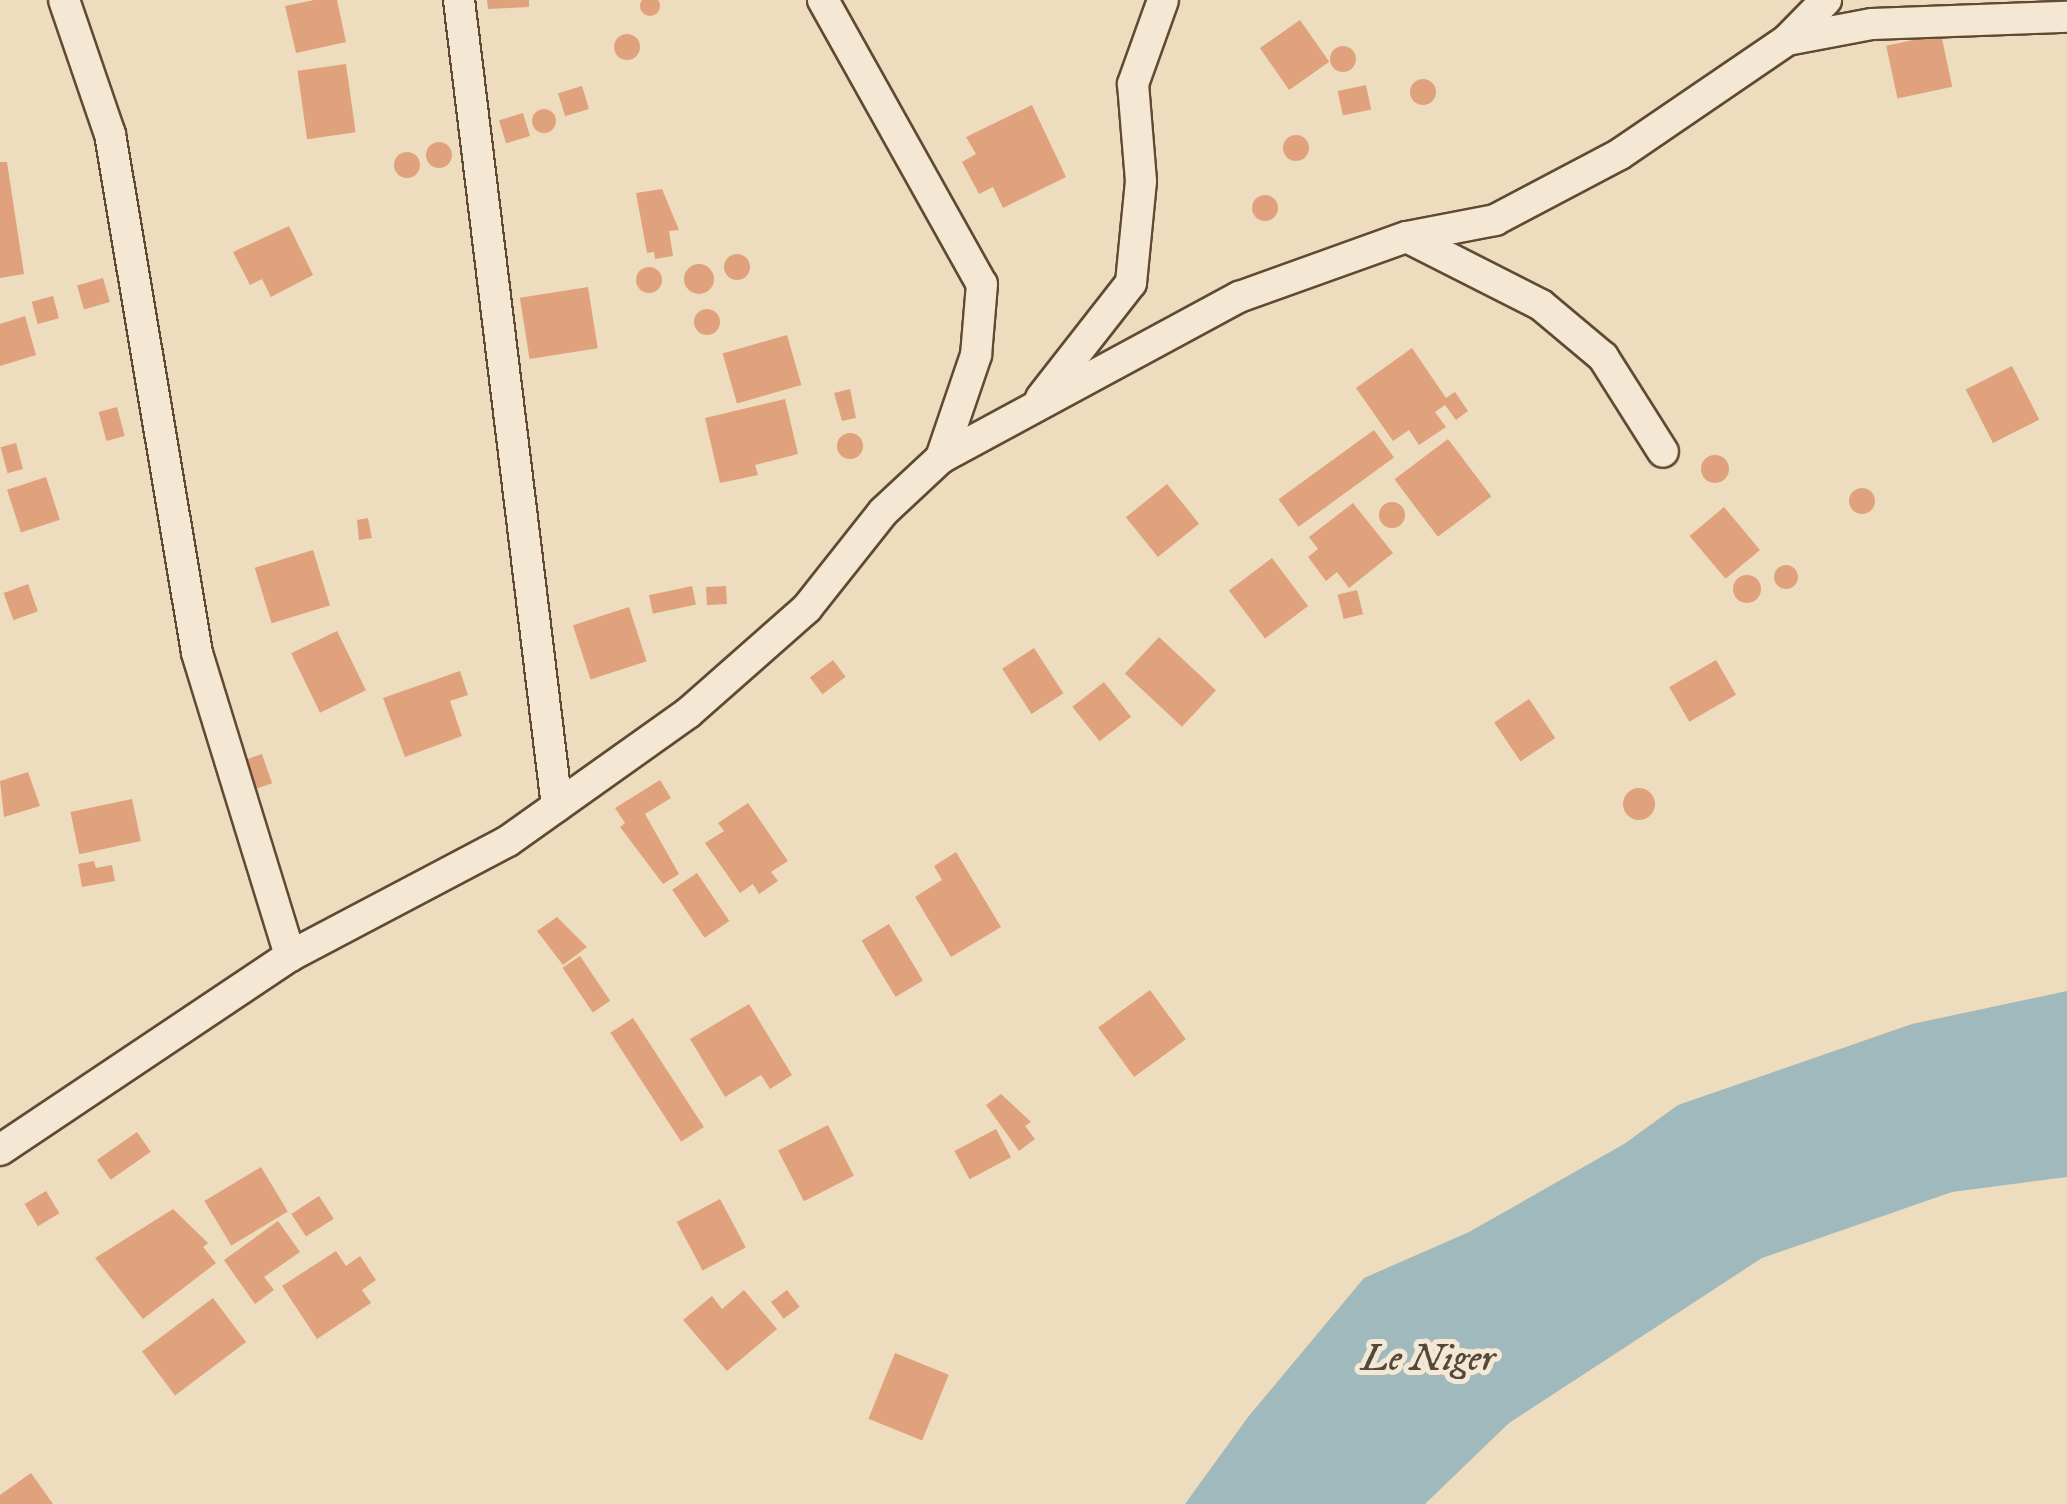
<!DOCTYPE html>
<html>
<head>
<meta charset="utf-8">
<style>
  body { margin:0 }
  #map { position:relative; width:2067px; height:1504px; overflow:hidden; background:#eedcbf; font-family:"IM FELL DW Pica",serif }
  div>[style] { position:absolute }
  .water>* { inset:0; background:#9fb9bd }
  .building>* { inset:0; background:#e0a27c; transform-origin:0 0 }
  .round { border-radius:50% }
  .roads { filter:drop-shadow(2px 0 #604a33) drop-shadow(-2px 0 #604a33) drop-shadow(0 2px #604a33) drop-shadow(0 -2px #604a33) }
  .street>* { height:30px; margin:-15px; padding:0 15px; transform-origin:15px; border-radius:15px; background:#f4e8d5 }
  span { translate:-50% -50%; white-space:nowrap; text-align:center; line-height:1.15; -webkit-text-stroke:10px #f4e8d5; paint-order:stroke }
  .water-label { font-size:38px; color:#52493c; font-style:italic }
</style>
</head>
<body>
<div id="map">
  <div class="water">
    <div style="clip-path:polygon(2067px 991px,2067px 1177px,1952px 1192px,1762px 1258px,1509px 1423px,1425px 1504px,1185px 1504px,1248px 1417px,1364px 1278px,1469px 1232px,1624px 1144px,1678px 1105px,1912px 1024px)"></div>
  </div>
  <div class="building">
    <div class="round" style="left:640px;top:-4px;width:20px;height:20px"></div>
    <div style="clip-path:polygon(314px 0,337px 0,346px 42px,296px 53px,285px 6px)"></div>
    <div style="clip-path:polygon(487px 0,529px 0,529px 7px,488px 9px)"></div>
    <div style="left:1300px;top:20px;width:51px;height:49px;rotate:55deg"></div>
    <div style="left:1941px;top:34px;width:54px;height:56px;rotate:78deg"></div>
    <div class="round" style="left:614px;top:34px;width:26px;height:26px"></div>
    <div class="round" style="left:1330px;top:46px;width:26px;height:26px"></div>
    <div style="left:346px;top:64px;width:69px;height:49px;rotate:82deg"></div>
    <div class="round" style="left:1410px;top:79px;width:26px;height:26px"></div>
    <div style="left:1366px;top:85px;width:25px;height:29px;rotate:78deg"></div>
    <div style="left:582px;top:86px;width:24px;height:25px;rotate:73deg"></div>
    <div style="clip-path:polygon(1032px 105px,1066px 177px,1003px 208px,993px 187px,979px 194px,962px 162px,976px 154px,966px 137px)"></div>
    <div class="round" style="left:532px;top:109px;width:24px;height:24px"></div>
    <div style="left:523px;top:113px;width:24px;height:25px;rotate:73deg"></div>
    <div class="round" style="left:1283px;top:135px;width:26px;height:26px"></div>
    <div class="round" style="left:426px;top:142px;width:26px;height:26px"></div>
    <div class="round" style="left:394px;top:152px;width:26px;height:26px"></div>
    <div style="clip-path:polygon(0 162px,7px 162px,24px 274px,0 278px)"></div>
    <div style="clip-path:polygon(662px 189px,679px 230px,669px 231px,673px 256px,655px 259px,654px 252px,647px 253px,636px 193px)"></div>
    <div class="round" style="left:1252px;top:195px;width:26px;height:26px"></div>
    <div style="clip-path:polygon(289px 226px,313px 275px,271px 297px,262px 279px,250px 285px,233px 252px)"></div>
    <div class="round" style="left:724px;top:254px;width:26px;height:26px"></div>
    <div class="round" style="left:684px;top:264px;width:30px;height:30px"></div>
    <div class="round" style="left:636px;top:267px;width:26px;height:26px"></div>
    <div style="left:103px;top:278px;width:25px;height:27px;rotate:74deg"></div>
    <div style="left:588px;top:287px;width:62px;height:69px;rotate:81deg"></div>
    <div style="left:53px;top:296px;width:23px;height:22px;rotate:75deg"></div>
    <div class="round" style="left:694px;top:309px;width:26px;height:26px"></div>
    <div style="clip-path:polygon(25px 316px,36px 355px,0 366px,0 324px)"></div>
    <div style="left:787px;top:335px;width:52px;height:67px;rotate:74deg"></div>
    <div style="clip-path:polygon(1412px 348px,1446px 398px,1455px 392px,1468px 411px,1456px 420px,1445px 405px,1435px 412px,1446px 427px,1419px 445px,1409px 430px,1393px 441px,1356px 388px)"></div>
    <div style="left:2012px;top:366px;width:60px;height:52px;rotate:63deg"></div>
    <div style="clip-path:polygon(850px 389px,856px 418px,842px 421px,834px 393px)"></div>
    <div style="clip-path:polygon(785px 399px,798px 454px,755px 465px,758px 475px,720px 483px,705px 418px)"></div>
    <div style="left:117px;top:407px;width:30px;height:19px;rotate:75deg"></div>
    <div style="left:1374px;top:430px;width:34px;height:118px;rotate:54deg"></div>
    <div class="round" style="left:837px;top:433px;width:26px;height:26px"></div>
    <div style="left:1448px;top:439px;width:72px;height:67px;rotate:53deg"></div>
    <div style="left:16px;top:443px;width:27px;height:16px;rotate:75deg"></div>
    <div class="round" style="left:1701px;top:455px;width:28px;height:28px"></div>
    <div style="left:46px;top:477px;width:45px;height:41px;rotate:72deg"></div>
    <div style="left:1167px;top:484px;width:51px;height:53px;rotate:51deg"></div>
    <div class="round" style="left:1849px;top:488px;width:26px;height:26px"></div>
    <div class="round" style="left:1379px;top:502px;width:26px;height:26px"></div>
    <div style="clip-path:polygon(1353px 503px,1393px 553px,1349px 588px,1337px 572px,1326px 581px,1308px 557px,1318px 549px,1309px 537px)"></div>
    <div style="left:1724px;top:507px;width:56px;height:45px;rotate:50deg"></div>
    <div style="clip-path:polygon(368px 518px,372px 538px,359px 540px,357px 520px)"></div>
    <div style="left:313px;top:550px;width:58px;height:61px;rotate:73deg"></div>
    <div style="left:1272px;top:558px;width:60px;height:54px;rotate:53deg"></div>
    <div class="round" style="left:1774px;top:565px;width:24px;height:24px"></div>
    <div class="round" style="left:1733px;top:575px;width:28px;height:28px"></div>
    <div style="left:28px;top:584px;width:29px;height:26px;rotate:70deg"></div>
    <div style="left:692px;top:586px;width:19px;height:44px;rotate:78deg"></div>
    <div style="left:726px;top:586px;width:18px;height:20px;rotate:87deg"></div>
    <div style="left:1357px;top:590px;width:25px;height:20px;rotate:76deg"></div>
    <div style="left:629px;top:607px;width:57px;height:59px;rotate:72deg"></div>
    <div style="left:337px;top:631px;width:66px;height:51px;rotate:64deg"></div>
    <div style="left:1159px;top:637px;width:78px;height:50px;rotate:43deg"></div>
    <div style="left:1034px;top:648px;width:54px;height:38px;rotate:57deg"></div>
    <div style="left:833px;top:660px;width:21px;height:29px;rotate:53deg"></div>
    <div style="left:1716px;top:660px;width:40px;height:54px;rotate:60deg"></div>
    <div style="clip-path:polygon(460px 671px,468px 695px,450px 701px,462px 736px,405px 757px,383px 698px)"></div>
    <div style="left:1104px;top:682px;width:44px;height:40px;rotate:52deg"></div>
    <div style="left:1529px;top:699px;width:47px;height:42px;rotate:56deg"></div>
    <div style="left:262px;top:754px;width:31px;height:22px;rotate:71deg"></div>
    <div style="clip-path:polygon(28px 772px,40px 806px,4px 817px,0 781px)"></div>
    <div style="clip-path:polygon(660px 780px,671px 798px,645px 814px,679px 874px,663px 884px,620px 827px,625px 823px,615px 808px)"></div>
    <div class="round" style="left:1623px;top:788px;width:32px;height:32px"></div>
    <div style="left:132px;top:799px;width:43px;height:63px;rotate:78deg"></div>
    <div style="clip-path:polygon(748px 803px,788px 861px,771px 872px,778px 881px,759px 894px,753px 884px,740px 893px,705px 843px,724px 831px,718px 823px)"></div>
    <div style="clip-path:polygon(956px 852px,1001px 927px,951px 957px,915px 897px,942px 880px,934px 866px)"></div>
    <div style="clip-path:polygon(94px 861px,96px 868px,112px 865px,115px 881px,82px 887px,78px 864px)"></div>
    <div style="left:697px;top:873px;width:58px;height:30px;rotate:56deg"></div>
    <div style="clip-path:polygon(557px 917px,587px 947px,563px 965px,537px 931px)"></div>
    <div style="left:889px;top:924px;width:66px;height:32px;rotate:59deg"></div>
    <div style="left:580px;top:956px;width:54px;height:21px;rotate:56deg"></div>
    <div style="left:1150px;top:990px;width:61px;height:64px;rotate:54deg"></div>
    <div style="clip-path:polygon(749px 1004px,792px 1075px,770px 1089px,761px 1075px,725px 1097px,690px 1039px)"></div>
    <div style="left:633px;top:1018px;width:130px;height:27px;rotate:57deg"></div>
    <div style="clip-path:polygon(1001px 1094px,1031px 1122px,1025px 1126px,1035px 1139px,1019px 1151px,986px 1105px)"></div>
    <div style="left:828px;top:1125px;width:57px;height:56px;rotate:63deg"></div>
    <div style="left:996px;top:1129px;width:32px;height:47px;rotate:62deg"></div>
    <div style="left:137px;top:1132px;width:24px;height:49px;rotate:55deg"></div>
    <div style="left:261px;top:1167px;width:52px;height:66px;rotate:59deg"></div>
    <div style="left:46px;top:1191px;width:26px;height:25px;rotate:59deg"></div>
    <div style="left:319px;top:1196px;width:27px;height:33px;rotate:57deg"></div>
    <div style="left:720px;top:1199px;width:55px;height:49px;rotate:62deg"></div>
    <div style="clip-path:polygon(173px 1209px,208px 1243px,203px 1247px,216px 1263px,143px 1319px,95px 1258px)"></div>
    <div style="clip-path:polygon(278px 1221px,300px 1252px,264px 1277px,274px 1290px,255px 1304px,224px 1260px)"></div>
    <div style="clip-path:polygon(336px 1251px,346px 1266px,360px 1256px,376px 1280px,362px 1290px,371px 1303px,317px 1339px,282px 1286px)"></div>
    <div style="clip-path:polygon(744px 1290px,777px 1329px,727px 1371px,683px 1320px,712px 1296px,722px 1309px)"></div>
    <div style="left:787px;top:1290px;width:21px;height:20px;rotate:53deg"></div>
    <div style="left:213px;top:1298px;width:55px;height:89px;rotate:53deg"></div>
    <div style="left:895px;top:1353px;width:58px;height:71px;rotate:22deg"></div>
    <div style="clip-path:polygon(31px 1473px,53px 1504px,0 1504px,0 1495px)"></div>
  </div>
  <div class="roads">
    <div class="street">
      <div style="left:64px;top:0;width:142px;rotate:71.1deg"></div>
      <div style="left:110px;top:134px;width:526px;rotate:80.48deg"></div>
      <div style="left:197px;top:653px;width:317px;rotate:72.9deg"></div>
      <div style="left:459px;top:0;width:812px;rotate:83.07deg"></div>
      <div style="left:823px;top:0;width:325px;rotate:60.8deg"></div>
      <div style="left:982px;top:284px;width:71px;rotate:94.8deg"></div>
      <div style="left:976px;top:355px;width:109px;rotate:108.8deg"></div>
      <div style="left:1787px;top:40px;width:86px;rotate:-10.7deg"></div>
      <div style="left:1872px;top:24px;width:195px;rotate:-2.1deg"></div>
      <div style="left:1407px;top:237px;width:150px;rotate:26.9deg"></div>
      <div style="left:1541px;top:305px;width:81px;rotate:40deg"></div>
      <div style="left:1603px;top:357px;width:112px;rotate:57.7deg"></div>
      <div style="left:1041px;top:398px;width:146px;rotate:-52deg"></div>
      <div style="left:1131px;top:283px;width:102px;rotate:-84.4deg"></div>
      <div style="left:1141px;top:181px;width:97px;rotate:-94.7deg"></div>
      <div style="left:1133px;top:84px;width:89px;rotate:-70.3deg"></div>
      <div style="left:0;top:1150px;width:349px;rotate:-33.8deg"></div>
      <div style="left:290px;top:956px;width:246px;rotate:-27.8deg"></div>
      <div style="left:508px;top:841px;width:221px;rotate:-35.4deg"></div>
      <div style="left:688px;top:713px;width:159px;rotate:-41.4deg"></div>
      <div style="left:807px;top:608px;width:122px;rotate:-51.6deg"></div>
      <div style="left:883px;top:512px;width:79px;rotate:-43deg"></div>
      <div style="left:941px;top:458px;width:339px;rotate:-28.4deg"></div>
      <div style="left:1239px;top:297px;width:178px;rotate:-19.7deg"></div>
      <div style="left:1407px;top:237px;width:90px;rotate:-10.9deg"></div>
      <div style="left:1495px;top:220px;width:141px;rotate:-27.8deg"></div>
      <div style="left:1620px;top:154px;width:202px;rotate:-34.3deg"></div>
      <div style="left:1787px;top:40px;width:56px;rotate:-45.7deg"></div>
    </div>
  </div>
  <div class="water-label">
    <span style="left:1428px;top:1360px">Le Niger</span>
  </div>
</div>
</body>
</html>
